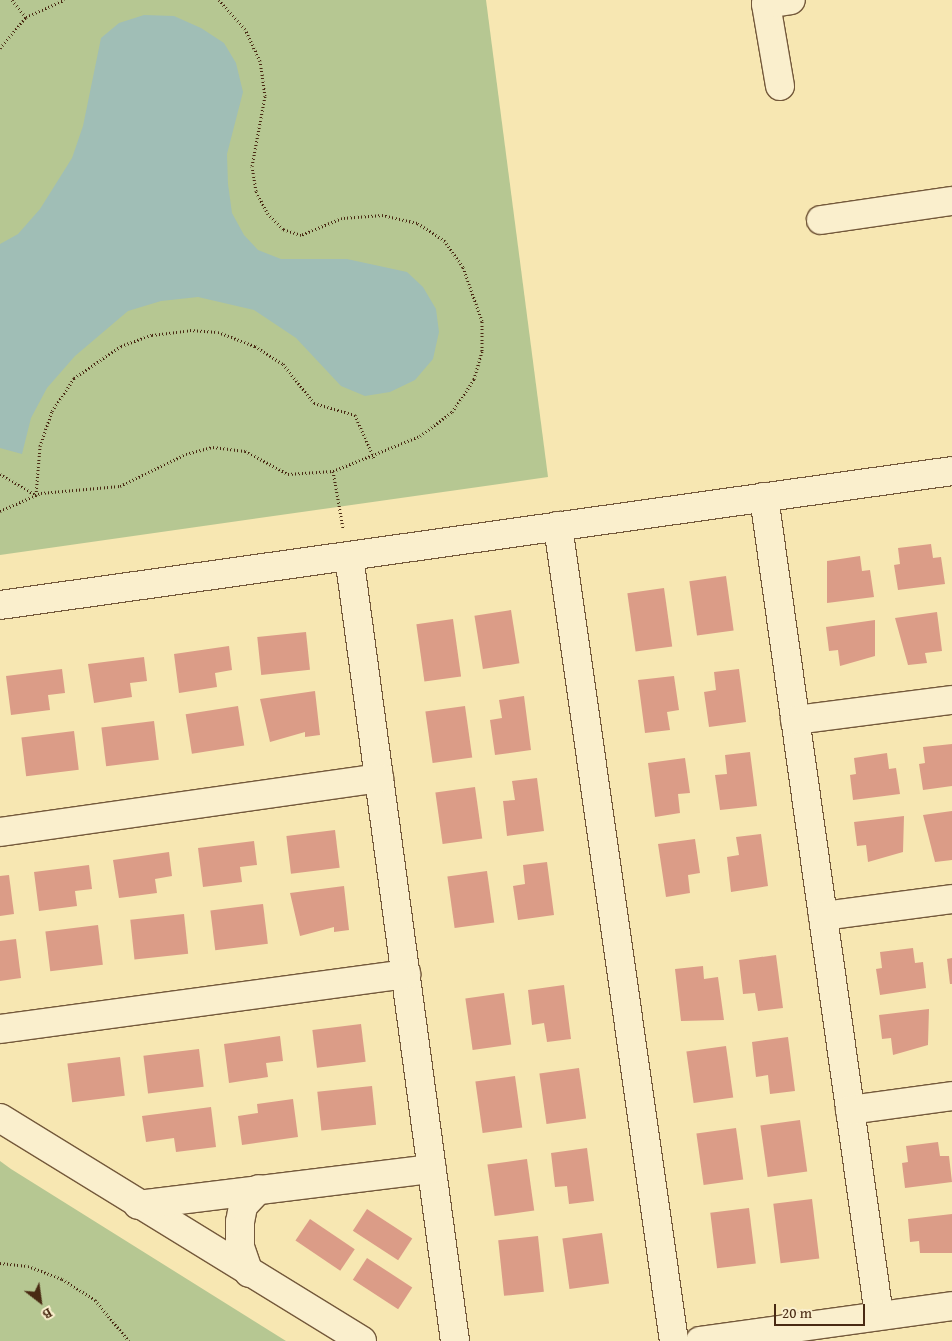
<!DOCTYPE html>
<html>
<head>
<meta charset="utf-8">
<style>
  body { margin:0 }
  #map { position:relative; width:952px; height:1341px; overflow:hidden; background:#f7e7b2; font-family:"Gentium Book Plus",serif }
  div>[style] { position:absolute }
  .green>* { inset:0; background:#b6c792 }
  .water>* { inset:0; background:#a0beb6 }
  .building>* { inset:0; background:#db9c87; transform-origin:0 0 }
  .path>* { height:3px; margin-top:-1.5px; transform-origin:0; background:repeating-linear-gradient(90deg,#492a13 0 1px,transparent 0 3.5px) }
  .roads { filter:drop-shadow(1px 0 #74593b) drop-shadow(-1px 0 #74593b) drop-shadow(0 1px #74593b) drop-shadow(0 -1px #74593b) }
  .minor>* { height:28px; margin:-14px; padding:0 14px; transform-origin:14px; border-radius:14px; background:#faefcd }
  span { translate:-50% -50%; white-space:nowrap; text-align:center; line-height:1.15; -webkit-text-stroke:4px #faefcd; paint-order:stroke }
  .north { position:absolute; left:15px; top:1276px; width:50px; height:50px; -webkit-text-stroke:4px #faefcd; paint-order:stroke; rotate:150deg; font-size:14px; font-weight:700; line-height:20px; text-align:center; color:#492a13 }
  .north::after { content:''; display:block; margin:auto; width:18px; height:22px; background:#492a13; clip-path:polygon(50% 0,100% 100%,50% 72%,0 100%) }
  .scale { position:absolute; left:774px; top:1304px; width:91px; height:22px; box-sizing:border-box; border:2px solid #492a13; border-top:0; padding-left:6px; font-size:15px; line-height:18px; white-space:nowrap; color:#492a13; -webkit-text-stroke:4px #faefcd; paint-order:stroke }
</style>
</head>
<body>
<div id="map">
  <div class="green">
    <div style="clip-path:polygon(0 0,486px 0,548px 477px,0 555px)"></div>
    <div style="clip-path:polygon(0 1161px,11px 1169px,286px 1341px,0 1341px)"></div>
  </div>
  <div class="water">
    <div style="clip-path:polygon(144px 15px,174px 16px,201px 28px,224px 43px,236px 63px,243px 92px,227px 154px,228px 184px,232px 213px,244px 235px,258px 250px,281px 259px,347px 259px,407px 272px,423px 287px,436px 309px,439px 332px,433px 359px,415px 380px,390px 392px,365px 396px,341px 386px,296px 338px,254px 310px,198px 297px,161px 301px,128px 311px,75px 356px,47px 388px,31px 418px,22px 454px,0 448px,0 244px,18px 234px,40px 209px,72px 158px,83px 126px,101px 38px,119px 23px)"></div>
  </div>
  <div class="building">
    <div style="clip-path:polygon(931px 544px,933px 558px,941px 557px,945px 584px,898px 590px,894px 565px,900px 564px,898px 548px)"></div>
    <div style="clip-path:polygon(860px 556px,862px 571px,870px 570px,874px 597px,827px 603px,827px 561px)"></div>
    <div style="left:726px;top:576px;width:55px;height:37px;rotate:82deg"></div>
    <div style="left:664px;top:588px;width:59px;height:37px;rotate:82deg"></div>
    <div style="left:511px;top:610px;width:54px;height:37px;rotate:81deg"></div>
    <div style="clip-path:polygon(937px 612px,942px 651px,925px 653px,927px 663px,908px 665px,895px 618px)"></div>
    <div style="left:453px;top:619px;width:58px;height:37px;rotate:82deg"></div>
    <div style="clip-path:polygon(875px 620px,875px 656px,840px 666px,838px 650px,829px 651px,826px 627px)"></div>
    <div style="left:306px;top:632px;width:38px;height:49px;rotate:84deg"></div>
    <div style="clip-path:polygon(229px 646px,232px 670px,215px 673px,217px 687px,179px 693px,174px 654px)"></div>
    <div style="clip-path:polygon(144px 657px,147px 681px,130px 683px,132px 697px,94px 703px,88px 664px)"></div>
    <div style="clip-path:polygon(62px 669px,65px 693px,48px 695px,50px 710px,11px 715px,6px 676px)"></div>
    <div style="clip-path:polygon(739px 669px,746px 722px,709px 727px,704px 692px,716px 690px,714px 672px)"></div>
    <div style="clip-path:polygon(674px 676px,679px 710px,667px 712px,670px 730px,645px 733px,638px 680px)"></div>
    <div style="clip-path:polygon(315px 691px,320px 735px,305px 737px,305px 732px,270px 742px,260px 699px)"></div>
    <div style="clip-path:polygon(524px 696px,531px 750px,495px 755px,490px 720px,502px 718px,499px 700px)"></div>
    <div style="left:238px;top:706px;width:40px;height:53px;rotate:81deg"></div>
    <div style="left:465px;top:706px;width:52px;height:40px;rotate:82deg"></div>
    <div style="left:154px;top:721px;width:39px;height:53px;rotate:83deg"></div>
    <div style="left:74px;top:731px;width:39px;height:53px;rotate:83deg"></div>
    <div style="clip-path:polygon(952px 744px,952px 786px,923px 790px,919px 764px,925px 763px,923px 747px)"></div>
    <div style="clip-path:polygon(750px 752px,757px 806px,720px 810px,715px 775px,727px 774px,725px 755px)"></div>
    <div style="clip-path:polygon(887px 753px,889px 769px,896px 768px,900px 794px,853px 800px,850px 775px,856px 774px,854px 758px)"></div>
    <div style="clip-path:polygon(685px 758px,690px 793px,678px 794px,680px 813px,655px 817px,648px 763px)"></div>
    <div style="clip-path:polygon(537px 778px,544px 831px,507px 836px,503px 801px,515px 800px,512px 781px)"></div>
    <div style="left:475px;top:787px;width:52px;height:40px;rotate:82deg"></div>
    <div style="clip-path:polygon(952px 811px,952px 860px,935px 862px,923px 815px)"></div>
    <div style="clip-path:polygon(904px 816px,903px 852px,868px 862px,866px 845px,857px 846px,854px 822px)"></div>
    <div style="left:335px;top:830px;width:38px;height:49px;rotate:83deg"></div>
    <div style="clip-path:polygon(761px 834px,768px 886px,731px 892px,727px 857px,739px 855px,736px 837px)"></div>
    <div style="clip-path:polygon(695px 839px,700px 873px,688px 875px,690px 893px,666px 897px,658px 844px)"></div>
    <div style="clip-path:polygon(254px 841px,257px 865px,240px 867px,242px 882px,203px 887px,198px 848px)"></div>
    <div style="clip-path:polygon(169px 852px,172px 876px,155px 879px,157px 893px,119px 898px,113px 860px)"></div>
    <div style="clip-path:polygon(547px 862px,554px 915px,518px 920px,513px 886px,525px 884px,523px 865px)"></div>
    <div style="clip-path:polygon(89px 865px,92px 889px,75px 891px,77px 906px,39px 911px,34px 872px)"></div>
    <div style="left:487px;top:871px;width:52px;height:40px;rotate:82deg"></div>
    <div style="clip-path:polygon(9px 875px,14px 914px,0 916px,0 876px)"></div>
    <div style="clip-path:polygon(344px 886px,349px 930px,334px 932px,334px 927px,300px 936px,290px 893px)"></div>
    <div style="left:263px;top:904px;width:40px;height:53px;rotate:83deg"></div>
    <div style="left:184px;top:914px;width:40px;height:54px;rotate:84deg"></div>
    <div style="left:98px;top:925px;width:40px;height:53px;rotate:83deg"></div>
    <div style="clip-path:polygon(16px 939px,21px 978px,0 981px,0 941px)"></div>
    <div style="clip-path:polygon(913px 948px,915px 963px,923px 962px,926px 988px,880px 995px,876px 969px,882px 968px,880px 952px)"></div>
    <div style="clip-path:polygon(776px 955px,783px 1008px,758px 1011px,755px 993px,743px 994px,739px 960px)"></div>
    <div style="clip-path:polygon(952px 958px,952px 984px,950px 984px,947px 959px)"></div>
    <div style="clip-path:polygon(703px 966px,704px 979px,718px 977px,724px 1020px,681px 1021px,675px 969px)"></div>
    <div style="clip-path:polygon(564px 985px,571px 1039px,547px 1042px,544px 1023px,532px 1025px,528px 990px)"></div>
    <div style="left:504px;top:993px;width:52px;height:39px;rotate:82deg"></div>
    <div style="clip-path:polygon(929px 1009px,928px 1045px,893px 1055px,891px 1038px,882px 1039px,879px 1015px)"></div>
    <div style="left:361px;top:1024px;width:38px;height:49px;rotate:83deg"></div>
    <div style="clip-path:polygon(280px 1036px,283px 1061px,266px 1063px,268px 1077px,229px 1083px,224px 1044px)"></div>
    <div style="clip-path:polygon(788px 1037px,795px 1091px,770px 1094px,768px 1075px,756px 1077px,752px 1042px)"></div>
    <div style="left:726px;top:1046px;width:52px;height:40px;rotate:82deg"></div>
    <div style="left:199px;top:1049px;width:38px;height:56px;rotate:83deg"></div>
    <div style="left:120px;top:1057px;width:39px;height:53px;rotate:83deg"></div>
    <div style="left:579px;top:1068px;width:51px;height:40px;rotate:82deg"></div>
    <div style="left:515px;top:1076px;width:52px;height:40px;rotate:82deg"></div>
    <div style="left:372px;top:1086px;width:39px;height:55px;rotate:84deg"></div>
    <div style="clip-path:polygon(293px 1099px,298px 1137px,242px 1145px,238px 1116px,258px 1113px,257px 1104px)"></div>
    <div style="clip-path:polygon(211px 1107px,216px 1147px,176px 1152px,174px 1138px,146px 1142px,142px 1116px)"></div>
    <div style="left:800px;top:1120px;width:52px;height:40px;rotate:82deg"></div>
    <div style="left:736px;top:1128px;width:52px;height:40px;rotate:82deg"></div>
    <div style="clip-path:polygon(938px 1142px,940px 1156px,949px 1156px,952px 1182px,905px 1188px,902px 1163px,908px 1162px,906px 1146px)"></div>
    <div style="clip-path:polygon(587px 1148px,594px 1201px,569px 1204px,567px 1186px,555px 1187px,551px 1153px)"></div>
    <div style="left:527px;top:1159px;width:52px;height:40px;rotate:82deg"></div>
    <div style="left:812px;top:1199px;width:60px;height:39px;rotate:83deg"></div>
    <div style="left:749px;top:1208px;width:56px;height:39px;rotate:83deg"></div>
    <div style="left:367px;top:1209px;width:54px;height:26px;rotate:33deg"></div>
    <div style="clip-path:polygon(952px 1214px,952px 1253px,920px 1253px,919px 1241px,910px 1242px,908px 1219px)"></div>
    <div style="left:310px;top:1219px;width:54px;height:26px;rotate:34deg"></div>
    <div style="left:602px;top:1233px;width:51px;height:40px;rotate:82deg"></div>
    <div style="left:538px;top:1236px;width:56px;height:40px;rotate:84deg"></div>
    <div style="left:367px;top:1258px;width:54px;height:26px;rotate:33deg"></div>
  </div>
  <div class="path">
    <div style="left:12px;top:0;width:22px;rotate:51deg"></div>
    <div style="left:0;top:48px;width:40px;rotate:-50deg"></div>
    <div style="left:26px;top:17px;width:42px;rotate:-24.1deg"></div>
    <div style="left:333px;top:471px;width:58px;rotate:80deg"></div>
    <div style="left:0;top:474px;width:42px;rotate:30.3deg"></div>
    <div style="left:36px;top:495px;width:49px;rotate:-85.3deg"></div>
    <div style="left:40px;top:446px;width:37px;rotate:-71deg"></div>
    <div style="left:52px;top:411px;width:40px;rotate:-56deg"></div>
    <div style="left:74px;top:378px;width:57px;rotate:-34.2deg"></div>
    <div style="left:121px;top:346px;width:33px;rotate:-20deg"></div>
    <div style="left:152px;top:335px;width:38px;rotate:-7deg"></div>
    <div style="left:190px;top:330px;width:28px;rotate:4deg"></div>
    <div style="left:218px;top:332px;width:40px;rotate:21deg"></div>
    <div style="left:255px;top:346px;width:33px;rotate:33deg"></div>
    <div style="left:283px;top:364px;width:50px;rotate:51.5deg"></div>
    <div style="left:314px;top:403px;width:43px;rotate:16.3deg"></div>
    <div style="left:355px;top:415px;width:47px;rotate:66.2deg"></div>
    <div style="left:0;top:511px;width:45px;rotate:-23.7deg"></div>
    <div style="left:41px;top:493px;width:79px;rotate:-5.1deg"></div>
    <div style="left:120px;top:486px;width:73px;rotate:-25.9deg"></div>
    <div style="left:186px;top:454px;width:28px;rotate:-15deg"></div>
    <div style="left:213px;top:447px;width:32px;rotate:7deg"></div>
    <div style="left:245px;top:451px;width:49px;rotate:28.1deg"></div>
    <div style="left:288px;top:474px;width:45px;rotate:-3.8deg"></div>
    <div style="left:333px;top:471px;width:94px;rotate:-21.9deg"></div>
    <div style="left:420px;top:436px;width:40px;rotate:-37deg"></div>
    <div style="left:452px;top:412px;width:40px;rotate:-56deg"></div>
    <div style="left:474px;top:379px;width:29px;rotate:-74deg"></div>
    <div style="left:482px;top:351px;width:30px;rotate:-90deg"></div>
    <div style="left:482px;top:321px;width:57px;rotate:-109.4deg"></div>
    <div style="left:463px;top:267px;width:32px;rotate:-125deg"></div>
    <div style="left:445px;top:241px;width:33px;rotate:-147deg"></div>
    <div style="left:417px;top:223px;width:35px;rotate:-167deg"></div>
    <div style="left:383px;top:215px;width:41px;rotate:175.8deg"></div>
    <div style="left:342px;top:218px;width:44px;rotate:157.5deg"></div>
    <div style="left:301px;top:235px;width:19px;rotate:-162deg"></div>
    <div style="left:283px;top:229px;width:21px;rotate:-135deg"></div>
    <div style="left:268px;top:214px;width:26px;rotate:-118deg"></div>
    <div style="left:256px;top:191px;width:25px;rotate:-99deg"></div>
    <div style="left:252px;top:166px;width:71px;rotate:-79.5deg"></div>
    <div style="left:265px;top:96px;width:35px;rotate:-98deg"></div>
    <div style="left:260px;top:61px;width:35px;rotate:-115deg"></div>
    <div style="left:245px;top:29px;width:39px;rotate:-132deg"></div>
    <div style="left:0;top:1263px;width:28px;rotate:6deg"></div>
    <div style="left:28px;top:1266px;width:36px;rotate:21deg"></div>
    <div style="left:62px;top:1279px;width:39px;rotate:32deg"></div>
    <div style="left:95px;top:1300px;width:53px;rotate:50.3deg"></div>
  </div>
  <div class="roads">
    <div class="minor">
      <div style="left:780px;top:86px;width:83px;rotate:-99.7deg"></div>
      <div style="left:766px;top:4px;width:25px;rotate:-9deg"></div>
      <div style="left:821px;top:220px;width:132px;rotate:-8.3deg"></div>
      <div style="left:764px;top:497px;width:826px;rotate:82deg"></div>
      <div style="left:558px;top:526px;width:823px;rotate:81.9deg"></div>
      <div style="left:349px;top:556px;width:792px;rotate:82.31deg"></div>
      <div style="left:0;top:605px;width:961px;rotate:-8.01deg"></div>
      <div style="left:795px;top:720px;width:158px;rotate:-7.3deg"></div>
      <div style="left:0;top:832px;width:383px;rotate:-8.1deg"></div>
      <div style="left:823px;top:916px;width:130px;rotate:-7.5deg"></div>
      <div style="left:0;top:1029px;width:410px;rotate:-7.7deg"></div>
      <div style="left:850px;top:1110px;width:103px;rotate:-7.8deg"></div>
      <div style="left:0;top:1118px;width:425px;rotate:31.6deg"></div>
      <div style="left:138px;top:1205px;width:296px;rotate:-7deg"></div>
      <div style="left:249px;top:1273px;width:28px;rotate:-109deg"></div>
      <div style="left:240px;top:1247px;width:25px;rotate:-90deg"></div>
      <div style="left:240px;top:1222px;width:16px;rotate:-79deg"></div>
      <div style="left:243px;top:1206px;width:23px;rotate:-47deg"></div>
      <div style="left:700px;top:1341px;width:254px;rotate:-7.9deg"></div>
    </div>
  </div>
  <div class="north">B</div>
  <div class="scale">20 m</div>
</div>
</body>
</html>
